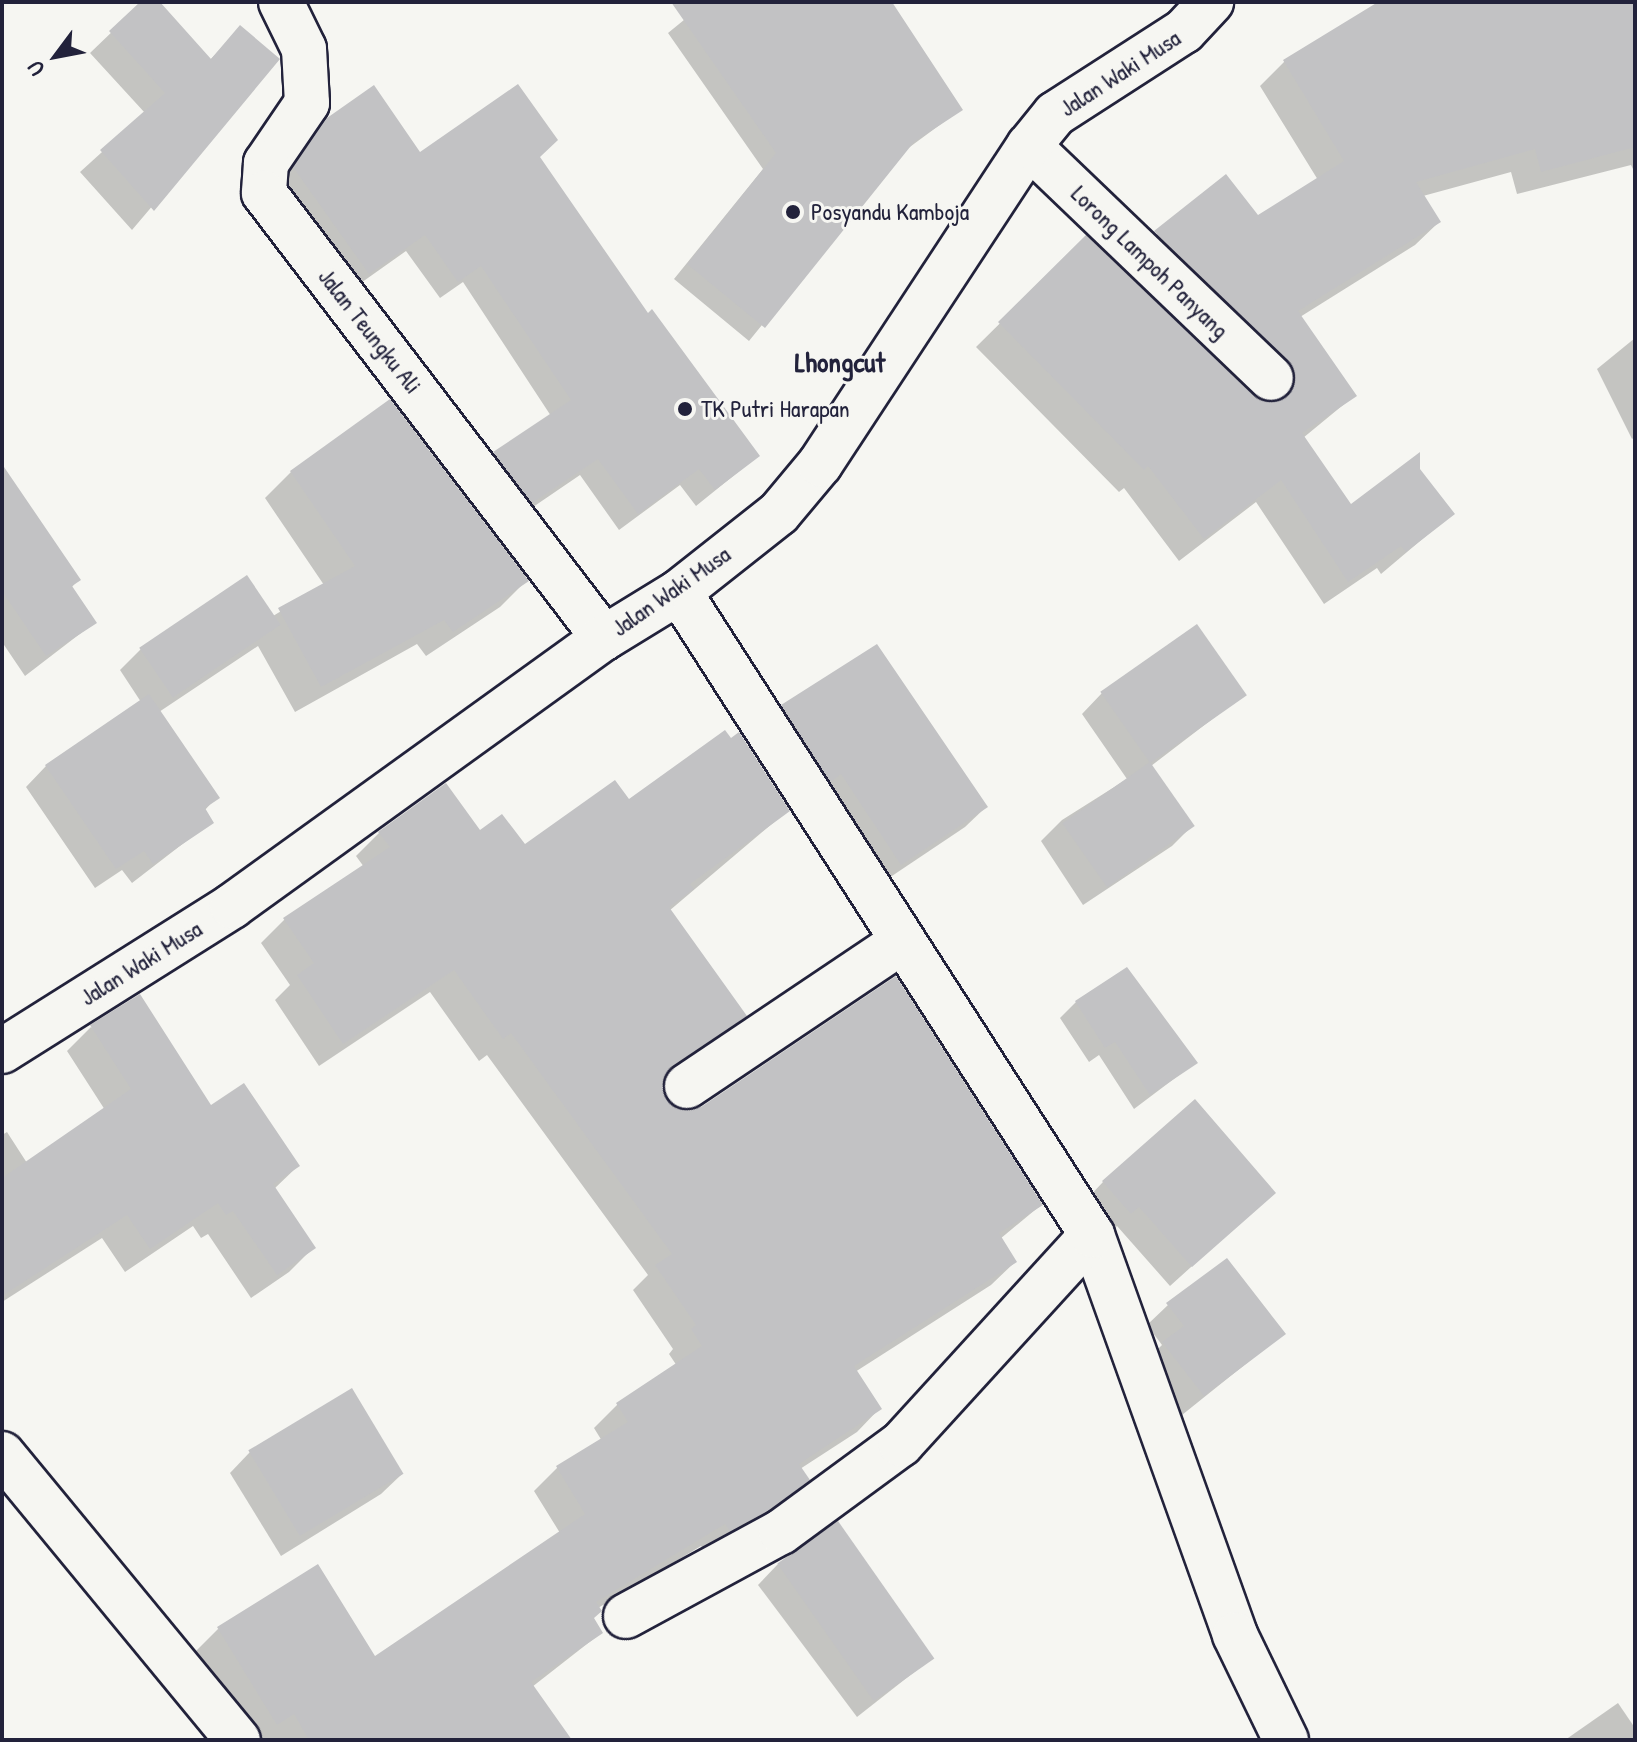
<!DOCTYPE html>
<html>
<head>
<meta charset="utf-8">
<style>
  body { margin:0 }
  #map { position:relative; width:1637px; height:1742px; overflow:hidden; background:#f6f6f2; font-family:"Patrick Hand",sans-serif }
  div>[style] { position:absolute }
  .shadow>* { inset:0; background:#0003 }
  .building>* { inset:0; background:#c2c2c4; transform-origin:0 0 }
  .roads { filter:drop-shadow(2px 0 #22223b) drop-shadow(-2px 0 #22223b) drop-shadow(0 2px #22223b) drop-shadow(0 -2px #22223b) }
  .street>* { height:44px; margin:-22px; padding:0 22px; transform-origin:22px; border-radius:22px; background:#f6f6f2 }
  .dots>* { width:22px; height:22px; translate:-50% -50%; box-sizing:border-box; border:4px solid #f6f6f2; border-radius:50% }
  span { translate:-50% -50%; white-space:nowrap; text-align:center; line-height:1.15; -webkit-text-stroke:6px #f6f6f2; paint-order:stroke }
  .street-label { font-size:24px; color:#22223b }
  .poi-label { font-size:24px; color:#22223b }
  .left { translate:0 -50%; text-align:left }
  .quarter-label { font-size:28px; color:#22223b; font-weight:700 }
  .frame { position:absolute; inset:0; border:4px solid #22223b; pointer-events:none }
  .north { position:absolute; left:16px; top:16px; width:80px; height:80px; -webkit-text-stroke:6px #f6f6f2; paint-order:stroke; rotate:238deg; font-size:22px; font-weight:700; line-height:32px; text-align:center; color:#22223b }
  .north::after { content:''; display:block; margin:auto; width:28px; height:36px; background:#22223b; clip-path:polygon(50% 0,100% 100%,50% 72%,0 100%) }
</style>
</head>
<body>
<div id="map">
  <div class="shadow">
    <div style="clip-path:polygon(143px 2px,158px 2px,210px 60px,240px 28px,277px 59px,132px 230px,80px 172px,145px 113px,90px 53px)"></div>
    <div style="clip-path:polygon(706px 2px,890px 2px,960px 110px,903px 152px,749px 341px,674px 279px,763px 169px,668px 33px)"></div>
    <div style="clip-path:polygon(1382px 2px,1635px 2px,1635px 173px,1631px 165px,1517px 194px,1511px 172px,1423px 196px,1439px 222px,1415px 245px,1300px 317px,1354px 396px,1303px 438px,1350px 507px,1452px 514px,1381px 574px,1377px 568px,1324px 604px,1256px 502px,1179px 561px,1124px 488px,1119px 492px,976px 347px,1086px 238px,1253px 398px,1270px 402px,1266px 385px,1132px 256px,1225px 177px,1258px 217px,1318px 180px,1260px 86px,1284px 62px)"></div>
    <div style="clip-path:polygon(329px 119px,420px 155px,537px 157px,647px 316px,758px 456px,696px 506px,680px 485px,619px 530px,580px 475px,514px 520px,477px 472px,551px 416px,463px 282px,440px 298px,406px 251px,351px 290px,277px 186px)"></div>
    <div style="clip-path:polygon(1635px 338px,1635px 437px,1632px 439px,1597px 369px)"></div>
    <div style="clip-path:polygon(291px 472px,526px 581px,500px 607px,426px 656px,417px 644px,295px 712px,258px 646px,159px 712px,217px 797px,204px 811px,211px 822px,132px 883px,122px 870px,95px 888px,26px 787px,46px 766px,141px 702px,120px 670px,141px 649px,273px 616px,324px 585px,265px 498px)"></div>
    <div style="clip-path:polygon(2px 520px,78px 580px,71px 588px,94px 623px,25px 676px,2px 642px)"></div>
    <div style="clip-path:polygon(1102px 693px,1245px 694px,1151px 766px,1192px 826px,1172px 846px,1083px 905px,1041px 841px,1062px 820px,1127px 779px,1082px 714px)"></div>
    <div style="clip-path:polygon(783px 707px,986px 807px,965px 827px,880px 884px,762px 727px)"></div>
    <div style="clip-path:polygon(629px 802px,787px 811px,669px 911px,744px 1016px,721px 1039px,665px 1076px,660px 1087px,664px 1100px,676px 1111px,1041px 1205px,1000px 1239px,1015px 1262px,991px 1285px,855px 1372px,880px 1408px,857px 1432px,800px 1469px,807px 1480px,784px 1503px,742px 1534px,706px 1553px,701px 1546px,598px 1608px,592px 1618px,601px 1633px,532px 1687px,570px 1740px,249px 1740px,195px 1652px,218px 1629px,374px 1659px,560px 1533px,534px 1491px,558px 1467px,602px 1441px,594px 1428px,617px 1405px,677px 1366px,669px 1354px,673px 1349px,633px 1290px,648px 1275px,487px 1055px,479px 1061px,430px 992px,319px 1066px,275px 1000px,290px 985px,261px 943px,284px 920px,364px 867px,356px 856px,379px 833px,480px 833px,524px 847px)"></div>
    <div style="clip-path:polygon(1076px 1002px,1195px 1063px,1134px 1109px,1099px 1055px,1089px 1062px,1060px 1018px)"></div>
    <div style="clip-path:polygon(91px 1027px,298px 1166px,274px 1189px,314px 1247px,289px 1272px,251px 1298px,208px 1234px,201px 1238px,193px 1226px,125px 1272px,102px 1238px,2px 1302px,2px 1135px,7px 1132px,27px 1163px,105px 1110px,67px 1051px)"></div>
    <div style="clip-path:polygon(1103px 1182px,1273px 1193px,1170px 1286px,1117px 1226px,1110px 1233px,1083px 1203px)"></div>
    <div style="clip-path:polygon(1168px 1305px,1283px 1334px,1182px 1415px,1143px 1364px,1162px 1345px,1147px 1325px)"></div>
    <div style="clip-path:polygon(250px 1452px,402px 1474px,381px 1494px,281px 1556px,230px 1473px)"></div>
    <div style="clip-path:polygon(778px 1564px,932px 1658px,857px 1717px,758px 1585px)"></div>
    <div style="clip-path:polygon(1618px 1703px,1635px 1728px,1635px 1740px,1565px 1740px)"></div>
  </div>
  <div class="building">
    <div style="clip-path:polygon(140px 2px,160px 2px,211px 59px,240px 25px,280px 59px,154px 211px,100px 150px,165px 93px,109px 31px)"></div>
    <div style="clip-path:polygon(671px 2px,892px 2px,963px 110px,914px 142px,765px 328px,687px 264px,776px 153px)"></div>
    <div style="clip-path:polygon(1378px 2px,1635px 2px,1635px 147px,1541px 172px,1535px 149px,1416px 182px,1441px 222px,1298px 311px,1357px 396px,1302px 433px,1351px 504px,1420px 452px,1420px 469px,1455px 514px,1406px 552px,1401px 546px,1348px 582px,1281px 480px,1204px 539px,1148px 466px,1144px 470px,998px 322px,1086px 235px,1254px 396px,1266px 402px,1288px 396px,1295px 383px,1289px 361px,1154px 231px,1226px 174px,1258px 215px,1344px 161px,1283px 60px)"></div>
    <div style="clip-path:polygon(518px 84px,558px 140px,540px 157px,648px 313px,652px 309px,760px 456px,715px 490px,699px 469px,638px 514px,598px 459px,532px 503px,493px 452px,571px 400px,481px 266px,458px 282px,425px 235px,369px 274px,293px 167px,327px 118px,374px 85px,420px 152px)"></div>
    <div style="clip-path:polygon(390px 399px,529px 581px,453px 632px,444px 620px,321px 687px,278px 608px,355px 566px,290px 471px)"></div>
    <div style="clip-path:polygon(2px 464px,81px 580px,72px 586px,97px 623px,46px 656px,2px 591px)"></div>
    <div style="left:247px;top:575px;width:60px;height:130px;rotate:56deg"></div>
    <div style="left:1197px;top:624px;width:87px;height:118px;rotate:55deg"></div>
    <div style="clip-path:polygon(877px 644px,988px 807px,901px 865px,841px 774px,831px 782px,781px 705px)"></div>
    <div style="clip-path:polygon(149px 694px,220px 798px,205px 808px,214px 823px,153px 864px,144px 851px,116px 869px,45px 765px)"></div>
    <div style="clip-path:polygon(725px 730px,731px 738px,739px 732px,790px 811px,690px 884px,694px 889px,669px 907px,747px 1016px,672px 1066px,662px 1087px,666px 1099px,677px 1109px,701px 1107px,896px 976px,1043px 1205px,999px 1233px,1017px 1262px,854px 1366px,882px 1409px,799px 1464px,810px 1480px,768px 1511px,730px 1531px,725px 1524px,596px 1602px,602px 1611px,594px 1618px,603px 1633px,531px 1682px,572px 1740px,309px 1740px,294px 1714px,277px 1725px,217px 1627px,318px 1564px,375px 1656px,585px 1514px,556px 1466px,628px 1422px,616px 1403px,702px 1346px,691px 1329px,696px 1325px,655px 1265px,672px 1254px,511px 1033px,503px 1039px,454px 970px,343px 1044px,297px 975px,314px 963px,283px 918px,390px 847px,378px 832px,446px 783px,480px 830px,502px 814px,525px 844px,615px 780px,629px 799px)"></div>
    <div style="left:1150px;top:762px;width:78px;height:107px;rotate:55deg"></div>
    <div style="clip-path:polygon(1127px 967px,1198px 1063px,1150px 1095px,1115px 1042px,1105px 1048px,1075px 1001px)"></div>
    <div style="clip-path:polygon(140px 994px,211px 1105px,244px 1083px,300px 1166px,273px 1184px,316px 1248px,277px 1275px,233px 1211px,226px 1215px,218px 1203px,150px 1249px,127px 1215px,2px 1296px,2px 1178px,131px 1089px,90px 1025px)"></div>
    <div style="clip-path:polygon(1195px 1099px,1276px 1193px,1192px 1267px,1139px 1207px,1131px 1214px,1102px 1181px)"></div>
    <div style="clip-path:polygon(1227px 1258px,1286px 1334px,1204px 1396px,1162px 1342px,1184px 1326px,1166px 1303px)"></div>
    <div style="left:352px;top:1388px;width:100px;height:121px;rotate:59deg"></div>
    <div style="left:838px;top:1521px;width:168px;height:74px;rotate:55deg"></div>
  </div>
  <div class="roads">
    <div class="street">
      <div style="left:281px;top:2px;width:52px;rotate:63.9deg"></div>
      <div style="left:304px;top:49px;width:54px;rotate:86.8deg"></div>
      <div style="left:307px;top:103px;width:73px;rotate:124.3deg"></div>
      <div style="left:266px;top:163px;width:30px;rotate:94deg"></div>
      <div style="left:264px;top:193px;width:560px;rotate:52.62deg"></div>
      <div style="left:1029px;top:146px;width:335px;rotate:43.8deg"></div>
      <div style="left:2px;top:1051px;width:272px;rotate:-32.2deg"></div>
      <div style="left:232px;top:906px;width:458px;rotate:-35.8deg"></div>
      <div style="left:604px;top:638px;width:88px;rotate:-31.5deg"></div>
      <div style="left:679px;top:592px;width:127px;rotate:-38.3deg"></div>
      <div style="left:779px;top:513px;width:64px;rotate:-50.1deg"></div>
      <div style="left:820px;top:464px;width:381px;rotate:-56.7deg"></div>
      <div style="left:1029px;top:146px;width:41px;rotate:-50.9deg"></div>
      <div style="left:1055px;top:114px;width:153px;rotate:-32.8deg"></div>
      <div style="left:1184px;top:31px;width:40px;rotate:-47deg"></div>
      <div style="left:687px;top:1086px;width:260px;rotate:-33.9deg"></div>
      <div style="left:1092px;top:1235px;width:425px;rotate:70.3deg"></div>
      <div style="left:1235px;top:1635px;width:117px;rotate:64.1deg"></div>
      <div style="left:2px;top:1454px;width:371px;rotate:50.5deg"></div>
      <div style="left:626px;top:1616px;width:176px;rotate:-28.5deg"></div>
      <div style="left:781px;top:1532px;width:149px;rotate:-36.3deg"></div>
      <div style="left:901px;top:1444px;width:283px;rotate:-47.6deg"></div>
      <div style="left:1092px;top:1235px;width:764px;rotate:-122.71deg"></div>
    </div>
  </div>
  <div class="dots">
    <div style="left:793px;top:212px;background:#22223b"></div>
    <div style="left:685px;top:409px;background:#22223b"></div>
  </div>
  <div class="street-label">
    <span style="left:1120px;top:73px;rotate:-33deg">Jalan Waki Musa</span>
    <span style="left:1150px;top:262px;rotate:44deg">Lorong Lampoh Panyang</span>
    <span style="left:370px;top:331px;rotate:52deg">Jalan Teungku Ali</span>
    <span style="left:671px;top:591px;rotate:-35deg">Jalan Waki Musa</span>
    <span style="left:141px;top:963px;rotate:-32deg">Jalan Waki Musa</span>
  </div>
  <div class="poi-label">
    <span class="left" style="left:811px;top:212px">Posyandu Kamboja</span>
    <span class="left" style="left:701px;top:409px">TK Putri Harapan</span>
  </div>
  <div class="quarter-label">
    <span style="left:840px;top:362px">Lhongcut</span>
  </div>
  <div class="frame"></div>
  <div class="north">U</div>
</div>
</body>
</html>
